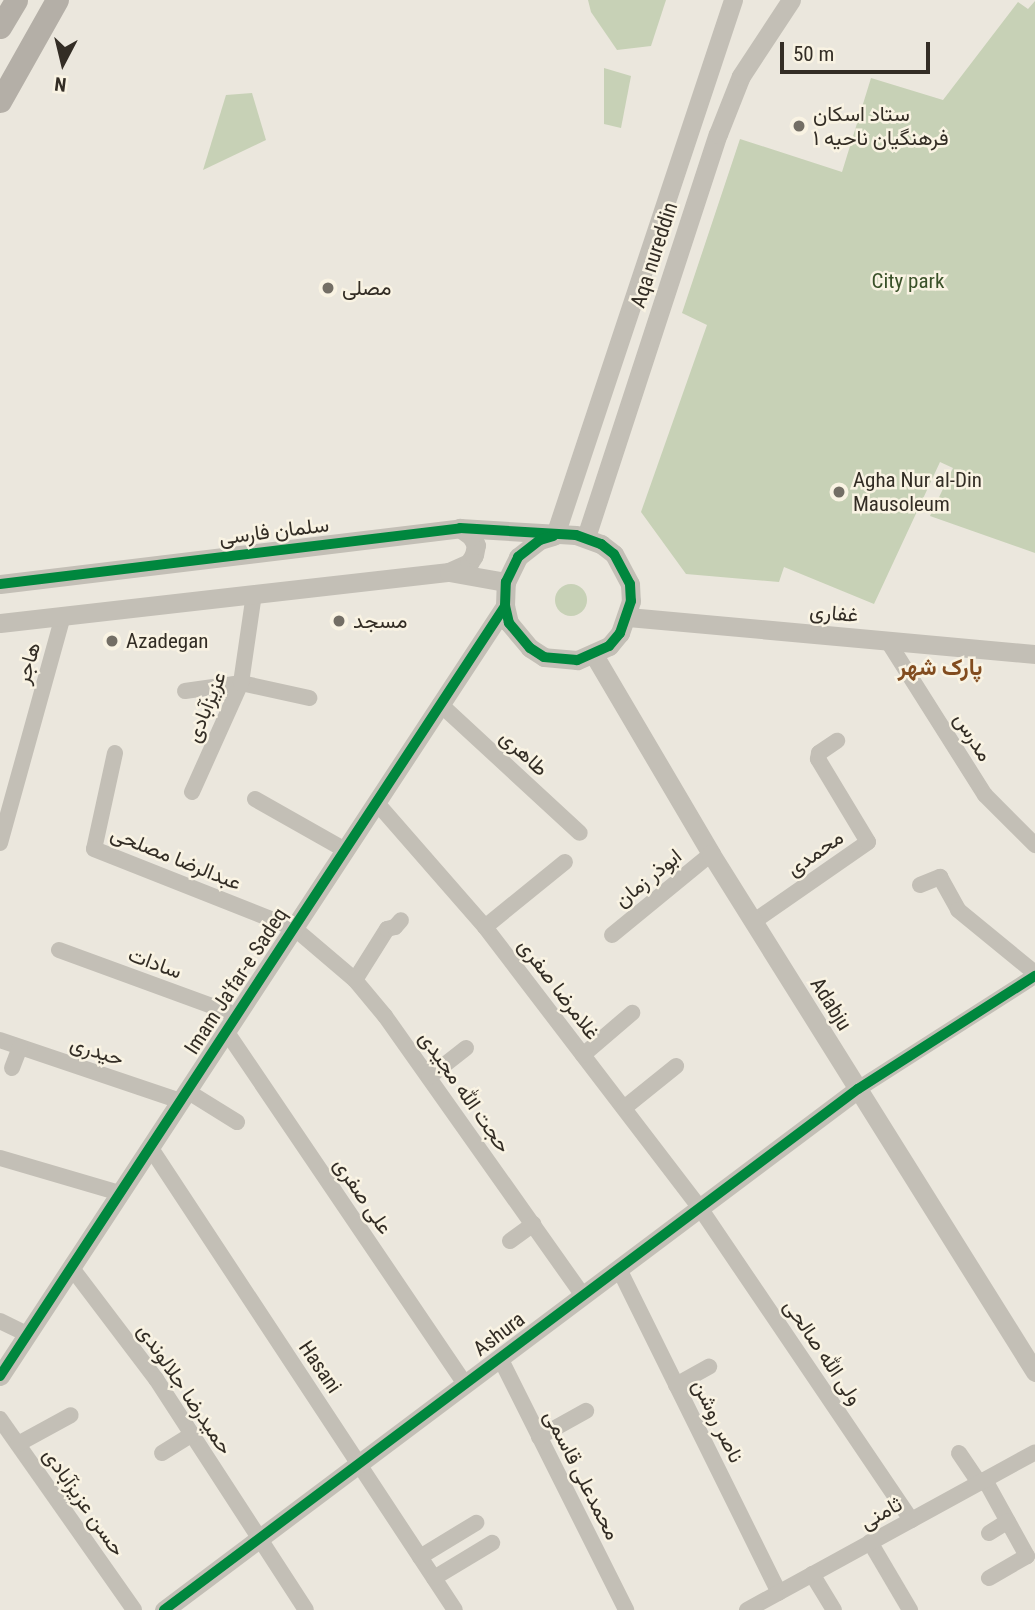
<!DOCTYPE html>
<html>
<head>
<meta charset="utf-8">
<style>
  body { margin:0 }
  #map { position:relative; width:1035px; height:1610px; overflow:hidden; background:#ebe7dd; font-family:"Roboto Condensed",Vazirmatn,sans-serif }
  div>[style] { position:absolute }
  .green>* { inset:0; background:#c7d1b6 }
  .round { border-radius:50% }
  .minor>* { height:16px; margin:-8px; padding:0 8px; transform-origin:8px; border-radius:8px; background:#c3bfb6 }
  .tertiary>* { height:19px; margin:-9.5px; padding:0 9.5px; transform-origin:9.5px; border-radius:9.5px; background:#c3bfb6 }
  .secondary>* { height:23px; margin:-11.5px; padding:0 11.5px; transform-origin:11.5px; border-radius:11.5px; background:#b4afa7 }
  .cycleway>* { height:10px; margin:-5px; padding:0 5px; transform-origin:5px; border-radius:5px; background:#00873e }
  .dots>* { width:19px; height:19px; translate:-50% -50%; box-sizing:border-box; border:4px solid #f9f3e3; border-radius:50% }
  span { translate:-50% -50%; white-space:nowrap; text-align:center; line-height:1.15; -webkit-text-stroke:5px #f9f3e3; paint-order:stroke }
  .poi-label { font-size:21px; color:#332d25 }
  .left { translate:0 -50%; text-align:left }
  .street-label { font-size:21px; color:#332d25 }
  .park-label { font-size:21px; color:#3a5129 }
  .neighbourhood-label { font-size:23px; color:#824c1f; font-weight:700 }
  .north { position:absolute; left:28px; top:28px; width:70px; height:70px; -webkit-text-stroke:5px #f9f3e3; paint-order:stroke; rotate:187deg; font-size:19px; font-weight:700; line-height:28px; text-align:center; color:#332d25 }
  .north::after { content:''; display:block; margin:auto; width:24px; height:32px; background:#332d25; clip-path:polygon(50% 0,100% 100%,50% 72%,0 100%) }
  .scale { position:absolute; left:780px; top:42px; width:150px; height:32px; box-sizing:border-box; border:4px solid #332d25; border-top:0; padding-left:9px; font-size:21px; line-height:24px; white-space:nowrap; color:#332d25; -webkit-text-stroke:5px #f9f3e3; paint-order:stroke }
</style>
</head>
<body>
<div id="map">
  <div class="green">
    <div style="clip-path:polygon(588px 0,666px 0,651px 46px,617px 50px,591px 12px)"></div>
    <div style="clip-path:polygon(1035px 1px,1035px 553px,930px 516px,953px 468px,940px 462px,874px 604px,784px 567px,779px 582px,686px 574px,641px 512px,707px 325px,682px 313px,740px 139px,842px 172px,871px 78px,943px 100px,1018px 2px,1028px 9px)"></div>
    <div style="clip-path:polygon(604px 68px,631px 76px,621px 128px,604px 124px)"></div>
    <div style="clip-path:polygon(252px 93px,266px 140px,203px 170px,226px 95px)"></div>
    <div class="round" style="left:555px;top:584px;width:32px;height:32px"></div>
  </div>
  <div class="minor">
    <div style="left:887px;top:640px;width:183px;rotate:57.7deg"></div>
    <div style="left:985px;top:795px;width:71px;rotate:45deg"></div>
    <div style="left:185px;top:691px;width:57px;rotate:-8.1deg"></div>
    <div style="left:241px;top:683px;width:70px;rotate:12.4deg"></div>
    <div style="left:440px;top:704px;width:190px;rotate:42.7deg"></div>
    <div style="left:115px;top:753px;width:98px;rotate:102.3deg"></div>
    <div style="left:94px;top:849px;width:215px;rotate:21.6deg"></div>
    <div style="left:294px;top:928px;width:80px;rotate:40.4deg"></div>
    <div style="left:355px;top:980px;width:47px;rotate:50.2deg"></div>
    <div style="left:385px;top:1016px;width:343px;rotate:54.7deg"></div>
    <div style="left:192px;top:792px;width:120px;rotate:-65.8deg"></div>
    <div style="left:241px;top:683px;width:90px;rotate:-81.7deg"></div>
    <div style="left:255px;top:799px;width:103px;rotate:29.5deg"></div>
    <div style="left:376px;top:802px;width:166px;rotate:48.9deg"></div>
    <div style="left:485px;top:927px;width:354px;rotate:52.6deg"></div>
    <div style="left:700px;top:1208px;width:377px;rotate:55.9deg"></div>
    <div style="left:0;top:843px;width:236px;rotate:-74.5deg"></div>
    <div style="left:920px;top:885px;width:22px;rotate:-22deg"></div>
    <div style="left:940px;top:877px;width:38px;rotate:61deg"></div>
    <div style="left:958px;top:910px;width:99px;rotate:39.3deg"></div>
    <div style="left:753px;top:922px;width:140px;rotate:-34.8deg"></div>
    <div style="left:868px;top:842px;width:97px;rotate:-121.1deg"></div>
    <div style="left:818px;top:759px;width:6px;rotate:-81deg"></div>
    <div style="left:819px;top:753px;width:22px;rotate:-34deg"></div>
    <div style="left:485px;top:927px;width:103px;rotate:-39.1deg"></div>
    <div style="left:612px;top:935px;width:128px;rotate:-39.3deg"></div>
    <div style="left:59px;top:950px;width:189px;rotate:20.1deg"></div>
    <div style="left:355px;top:980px;width:60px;rotate:-57.9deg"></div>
    <div style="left:387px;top:929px;width:8px;rotate:-14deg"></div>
    <div style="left:395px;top:927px;width:9px;rotate:-49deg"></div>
    <div style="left:226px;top:1031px;width:426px;rotate:55.9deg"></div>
    <div style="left:0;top:1040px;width:190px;rotate:18.7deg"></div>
    <div style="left:583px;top:1055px;width:65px;rotate:-40.6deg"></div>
    <div style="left:12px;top:1068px;width:22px;rotate:-69deg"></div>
    <div style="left:429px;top:1077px;width:47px;rotate:-38.1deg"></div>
    <div style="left:858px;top:1089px;width:210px;rotate:-32.6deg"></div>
    <div style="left:187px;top:1091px;width:59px;rotate:31.8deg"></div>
    <div style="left:624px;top:1108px;width:67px;rotate:-38.9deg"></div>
    <div style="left:150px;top:1147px;width:554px;rotate:56.63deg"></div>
    <div style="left:0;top:1158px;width:125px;rotate:16.3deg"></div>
    <div style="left:510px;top:1241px;width:29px;rotate:-36deg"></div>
    <div style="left:71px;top:1267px;width:141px;rotate:52.8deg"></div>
    <div style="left:156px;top:1379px;width:275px;rotate:57deg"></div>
    <div style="left:619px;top:1269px;width:361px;rotate:63.7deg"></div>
    <div style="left:0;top:1321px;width:30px;rotate:26deg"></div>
    <div style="left:500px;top:1358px;width:282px;rotate:63.4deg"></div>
    <div style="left:676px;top:1385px;width:38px;rotate:-29deg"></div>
    <div style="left:0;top:1419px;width:233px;rotate:54.9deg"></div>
    <div style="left:539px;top:1437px;width:54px;rotate:-29deg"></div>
    <div style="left:18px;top:1444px;width:60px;rotate:-28.7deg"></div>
    <div style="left:162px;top:1453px;width:36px;rotate:-32deg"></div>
    <div style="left:959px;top:1453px;width:36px;rotate:56deg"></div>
    <div style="left:985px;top:1480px;width:87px;rotate:61.1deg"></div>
    <div style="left:1027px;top:1556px;width:44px;rotate:149.9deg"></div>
    <div style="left:989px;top:1533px;width:22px;rotate:-32deg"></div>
    <div style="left:870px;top:1542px;width:79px;rotate:59.5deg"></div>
    <div style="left:420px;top:1557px;width:66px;rotate:-31.3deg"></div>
    <div style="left:812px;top:1574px;width:42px;rotate:58.6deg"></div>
    <div style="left:434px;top:1578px;width:68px;rotate:-31.1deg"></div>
    <div style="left:747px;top:1610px;width:328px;rotate:-28.7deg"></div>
  </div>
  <div class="tertiary">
    <div style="left:555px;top:535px;width:564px;rotate:-71.6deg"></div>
    <div style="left:586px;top:537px;width:424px;rotate:-71.9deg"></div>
    <div style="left:718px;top:134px;width:62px;rotate:-68.4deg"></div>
    <div style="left:741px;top:76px;width:91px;rotate:-56.7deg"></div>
    <div style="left:449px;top:572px;width:22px;rotate:-24deg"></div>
    <div style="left:469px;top:563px;width:9px;rotate:-58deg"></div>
    <div style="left:474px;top:555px;width:10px;rotate:-79deg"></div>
    <div style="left:476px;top:545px;width:10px;rotate:-119deg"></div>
    <div style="left:471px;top:536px;width:14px;rotate:-144deg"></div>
    <div style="left:0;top:584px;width:463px;rotate:-6.9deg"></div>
    <div style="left:460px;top:528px;width:116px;rotate:3.5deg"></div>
    <div style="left:576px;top:535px;width:27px;rotate:20deg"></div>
    <div style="left:601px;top:544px;width:16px;rotate:38deg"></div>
    <div style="left:614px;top:554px;width:34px;rotate:62deg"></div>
    <div style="left:630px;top:584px;width:17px;rotate:87deg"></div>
    <div style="left:631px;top:601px;width:34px;rotate:109deg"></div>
    <div style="left:620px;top:633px;width:17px;rotate:130deg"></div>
    <div style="left:609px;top:646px;width:35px;rotate:156deg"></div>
    <div style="left:577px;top:660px;width:33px;rotate:-175deg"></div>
    <div style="left:544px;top:657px;width:17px;rotate:-147deg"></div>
    <div style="left:530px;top:648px;width:33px;rotate:-130deg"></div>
    <div style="left:509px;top:623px;width:17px;rotate:-103deg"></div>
    <div style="left:505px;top:606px;width:24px;rotate:-88deg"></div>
    <div style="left:506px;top:582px;width:28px;rotate:-64deg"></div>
    <div style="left:518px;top:557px;width:28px;rotate:-38deg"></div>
    <div style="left:540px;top:540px;width:14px;rotate:-17deg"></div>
    <div style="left:628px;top:617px;width:409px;rotate:5.2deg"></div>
    <div style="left:0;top:623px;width:452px;rotate:-6.5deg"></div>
    <div style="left:449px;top:572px;width:58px;rotate:10deg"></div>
    <div style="left:594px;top:655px;width:231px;rotate:59.5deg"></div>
    <div style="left:711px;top:854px;width:611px;rotate:57.97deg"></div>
    <div style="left:0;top:1376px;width:921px;rotate:-56.74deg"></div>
    <div style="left:164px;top:1610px;width:868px;rotate:-36.9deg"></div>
  </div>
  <div class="secondary">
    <div style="left:0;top:27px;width:31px;rotate:-59deg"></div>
    <div style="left:0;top:101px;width:116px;rotate:-60.6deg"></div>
  </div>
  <div class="cycleway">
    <div style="left:0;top:584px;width:463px;rotate:-6.9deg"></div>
    <div style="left:460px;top:528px;width:116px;rotate:3.5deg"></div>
    <div style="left:576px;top:535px;width:27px;rotate:20deg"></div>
    <div style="left:601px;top:544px;width:16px;rotate:38deg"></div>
    <div style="left:614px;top:554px;width:34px;rotate:62deg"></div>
    <div style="left:630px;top:584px;width:17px;rotate:87deg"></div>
    <div style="left:631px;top:601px;width:34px;rotate:109deg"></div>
    <div style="left:620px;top:633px;width:17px;rotate:130deg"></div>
    <div style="left:609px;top:646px;width:35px;rotate:156deg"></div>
    <div style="left:577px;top:660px;width:33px;rotate:-175deg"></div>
    <div style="left:544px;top:657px;width:17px;rotate:-147deg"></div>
    <div style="left:530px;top:648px;width:33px;rotate:-130deg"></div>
    <div style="left:509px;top:623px;width:17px;rotate:-103deg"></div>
    <div style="left:505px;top:606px;width:24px;rotate:-88deg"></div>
    <div style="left:506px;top:582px;width:28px;rotate:-64deg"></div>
    <div style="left:518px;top:557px;width:28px;rotate:-38deg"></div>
    <div style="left:540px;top:540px;width:14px;rotate:-17deg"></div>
    <div style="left:0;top:1376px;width:921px;rotate:-56.74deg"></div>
    <div style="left:164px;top:1610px;width:868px;rotate:-36.9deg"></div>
    <div style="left:858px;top:1089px;width:210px;rotate:-32.6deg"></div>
  </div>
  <div class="dots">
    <div style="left:799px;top:126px;background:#736e65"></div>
    <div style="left:328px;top:288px;background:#736e65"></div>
    <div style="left:839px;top:492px;background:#736e65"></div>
    <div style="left:339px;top:621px;background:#736e65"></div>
    <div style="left:112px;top:641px;background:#736e65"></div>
  </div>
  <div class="poi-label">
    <span class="left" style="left:813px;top:126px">ستاد اسکان<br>فرهنگیان ناحیه ۱</span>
    <span class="left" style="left:342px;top:288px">مصلی</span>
    <span class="left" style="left:853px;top:492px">Agha Nur al-Din<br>Mausoleum</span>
    <span class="left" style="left:353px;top:621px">مسجد</span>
    <span class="left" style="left:126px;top:641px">Azadegan</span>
  </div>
  <div class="street-label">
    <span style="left:654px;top:255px;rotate:-72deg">Aqa nureddin</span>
    <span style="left:274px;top:531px;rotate:-7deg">سلمان فارسی</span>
    <span style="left:834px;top:613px;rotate:5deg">غفاری</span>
    <span style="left:28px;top:663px;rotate:-74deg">هاجر</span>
    <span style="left:206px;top:707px;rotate:-68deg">عزیزآبادی</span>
    <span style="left:973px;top:737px;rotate:58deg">مدرس</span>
    <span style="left:524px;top:753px;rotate:43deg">طاهری</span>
    <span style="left:815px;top:853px;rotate:-35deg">محمدی</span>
    <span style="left:176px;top:858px;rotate:22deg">عبدالرضا مصلحی</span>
    <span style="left:648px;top:878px;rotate:-39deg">ابوذر زمان</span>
    <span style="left:155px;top:963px;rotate:20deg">سادات</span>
    <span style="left:236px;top:981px;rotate:-57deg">Imam Ja'far-e Sadeq</span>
    <span style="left:559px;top:989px;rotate:53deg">غلامرضا صفری</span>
    <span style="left:831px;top:1004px;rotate:58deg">Adabju</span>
    <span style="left:97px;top:1051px;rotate:18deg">حیدری</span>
    <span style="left:465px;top:1092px;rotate:55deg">حجت الله مجیدی</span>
    <span style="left:363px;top:1196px;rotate:56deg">علی صفری</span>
    <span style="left:499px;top:1334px;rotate:-37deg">Ashura</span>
    <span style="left:823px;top:1352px;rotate:56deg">ولی الله صالحی</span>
    <span style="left:320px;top:1367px;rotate:56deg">Hasani</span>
    <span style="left:185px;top:1389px;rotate:56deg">حمیدرضا جلالوندی</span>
    <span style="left:718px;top:1421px;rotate:64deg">ناصر روشن</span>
    <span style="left:582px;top:1475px;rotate:63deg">محمدعلی قاسمی</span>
    <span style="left:84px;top:1502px;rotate:55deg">حسن عزیزآبادی</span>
    <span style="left:881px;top:1513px;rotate:-29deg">ثامنی</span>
  </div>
  <div class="park-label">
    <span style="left:908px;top:281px">City park</span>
  </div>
  <div class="neighbourhood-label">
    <span style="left:940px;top:668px">پارک شهر</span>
  </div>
  <div class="north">N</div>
  <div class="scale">50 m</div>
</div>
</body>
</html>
